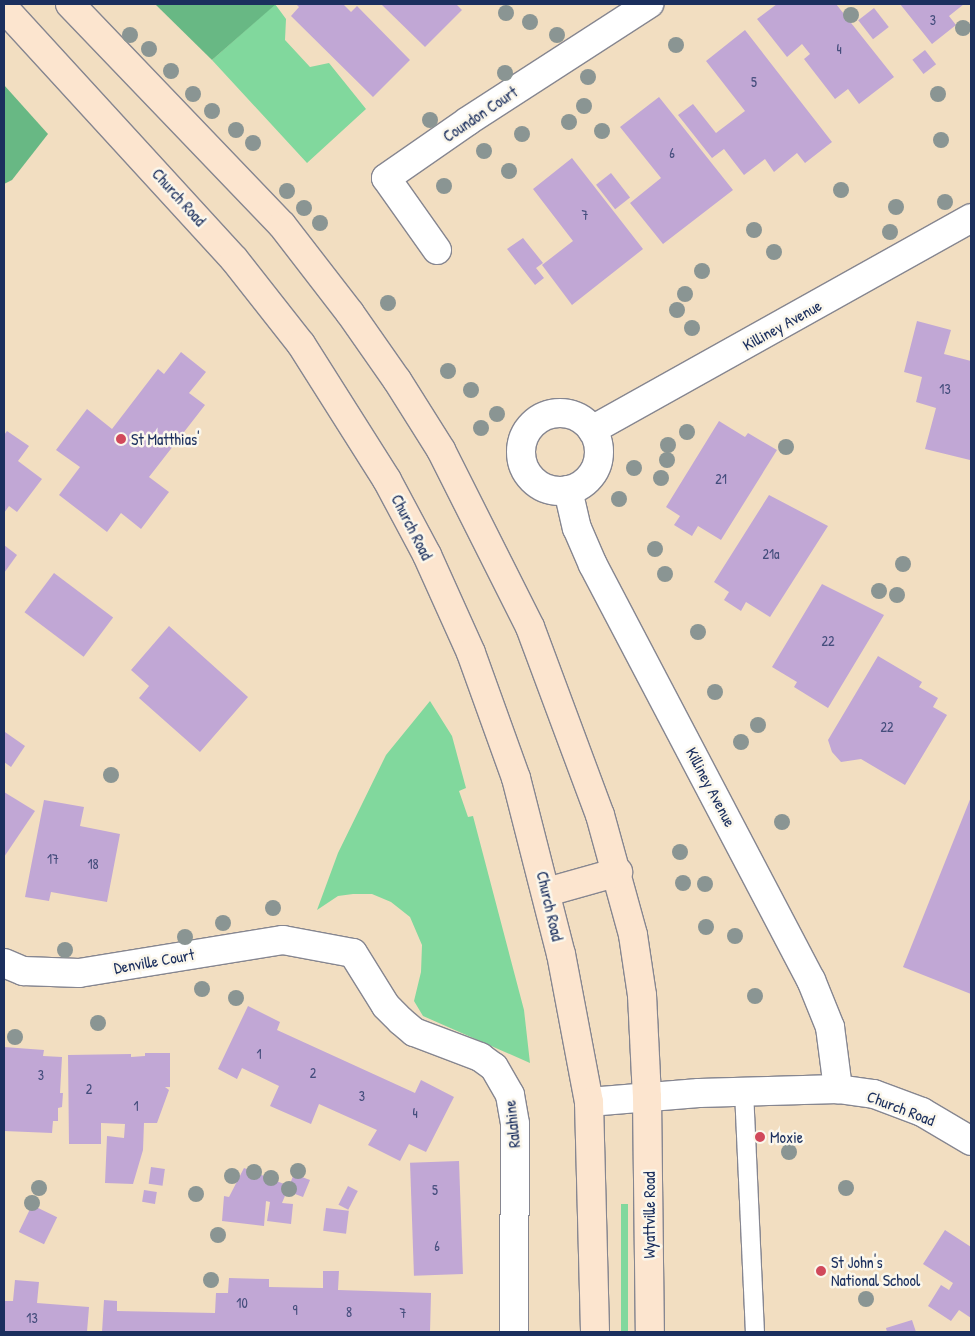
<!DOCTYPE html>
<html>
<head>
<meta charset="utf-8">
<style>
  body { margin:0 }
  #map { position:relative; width:975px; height:1336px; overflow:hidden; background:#f2dec1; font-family:"Patrick Hand",sans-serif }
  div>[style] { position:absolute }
  .green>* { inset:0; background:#81d89d; transform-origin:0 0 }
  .forest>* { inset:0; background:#68b884 }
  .building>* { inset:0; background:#c1a7d5; transform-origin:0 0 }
  .roads { filter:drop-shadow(1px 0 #868690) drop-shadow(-1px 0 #868690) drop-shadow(0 1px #868690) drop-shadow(0 -1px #868690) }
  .service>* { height:18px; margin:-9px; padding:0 9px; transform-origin:9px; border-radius:9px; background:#fff }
  .minor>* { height:28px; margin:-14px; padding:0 14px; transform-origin:14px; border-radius:14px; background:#fff }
  .minor>.ring { margin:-14px; padding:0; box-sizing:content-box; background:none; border:28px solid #fff; border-radius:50% }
  .tertiary>* { height:28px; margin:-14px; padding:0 14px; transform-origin:14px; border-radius:14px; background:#fff }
  .secondary>* { height:28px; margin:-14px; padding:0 14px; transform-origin:14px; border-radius:14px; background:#fce5cf }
  .trees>* { width:16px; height:16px; margin:-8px; border-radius:50%; background:#8a9593 }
  .dots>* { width:14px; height:14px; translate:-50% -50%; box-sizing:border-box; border:2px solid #fbf7ec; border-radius:50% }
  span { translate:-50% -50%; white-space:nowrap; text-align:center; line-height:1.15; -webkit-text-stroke:5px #fbf7ec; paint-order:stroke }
  .number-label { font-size:14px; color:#444d7c }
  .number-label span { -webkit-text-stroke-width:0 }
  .street-label { font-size:16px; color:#1b2f5e }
  .poi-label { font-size:16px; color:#1b2f5e }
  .left { translate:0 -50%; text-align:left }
  .frame { position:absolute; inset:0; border:5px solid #1b2f5e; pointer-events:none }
</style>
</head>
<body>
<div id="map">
  <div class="green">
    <div style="clip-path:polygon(275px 4px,286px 19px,285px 40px,310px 67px,329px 63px,366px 109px,307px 163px,212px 60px)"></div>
    <div style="clip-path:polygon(430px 701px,452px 736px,466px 788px,459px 791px,468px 817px,473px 816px,524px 1010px,530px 1063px,423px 1016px,414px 1001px,421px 972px,422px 945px,410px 917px,391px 902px,372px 894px,353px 894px,338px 896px,317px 910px,338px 853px,386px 755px)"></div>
    <div style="left:621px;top:1204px;width:7px;height:128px"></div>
  </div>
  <div class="forest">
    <div style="clip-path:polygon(155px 4px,276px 4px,212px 60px)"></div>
    <div style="clip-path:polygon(4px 85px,48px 134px,12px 180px,4px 184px)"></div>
  </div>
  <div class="building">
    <div style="clip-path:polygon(296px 4px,343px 4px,351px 12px,357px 6px,410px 60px,373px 97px,291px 16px,299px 7px)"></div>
    <div style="clip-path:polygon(381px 4px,456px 4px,462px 10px,425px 47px)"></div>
    <div style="clip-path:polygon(777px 4px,836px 4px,894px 77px,859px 104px,848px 89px,835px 99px,804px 59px,810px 54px,802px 44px,787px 57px,757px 19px)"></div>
    <div style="clip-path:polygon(900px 4px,964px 4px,949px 16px,956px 25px,932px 44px)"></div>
    <div style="left:874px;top:8px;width:24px;height:20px;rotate:52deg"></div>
    <div style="clip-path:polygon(745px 30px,832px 142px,805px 163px,797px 153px,774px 172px,765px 159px,744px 175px,724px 149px,712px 158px,678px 115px,693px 104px,716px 133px,745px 111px,706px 61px)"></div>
    <div style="left:925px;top:50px;width:18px;height:16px;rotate:52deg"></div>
    <div style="clip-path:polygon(659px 97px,733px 190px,663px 244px,630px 203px,661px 178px,620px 127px)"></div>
    <div style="clip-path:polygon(572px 158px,643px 249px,572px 305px,542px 265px,573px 241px,533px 189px)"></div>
    <div style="left:611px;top:173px;width:31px;height:19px;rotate:52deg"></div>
    <div style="clip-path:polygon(523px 238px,543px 263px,536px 268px,544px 278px,535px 285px,507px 249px)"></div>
    <div style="clip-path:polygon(917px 321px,951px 330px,944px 354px,971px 361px,970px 460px,925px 449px,936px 408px,916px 402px,922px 377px,904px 372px)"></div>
    <div style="clip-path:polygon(181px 352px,206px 372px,189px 393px,205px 405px,149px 477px,169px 492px,141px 529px,121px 513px,107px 532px,59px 495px,80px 467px,56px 450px,87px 409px,112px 429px,158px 369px,164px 374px)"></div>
    <div style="clip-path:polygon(719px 421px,745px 437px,748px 433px,777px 450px,721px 540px,698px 526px,692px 536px,674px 525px,680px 516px,666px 507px)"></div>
    <div style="clip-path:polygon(7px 431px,29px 446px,18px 461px,42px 479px,17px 512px,9px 506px,4px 513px,4px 435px)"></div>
    <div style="clip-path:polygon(769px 495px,828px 526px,770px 617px,746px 602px,741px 611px,724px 600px,729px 592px,714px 582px)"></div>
    <div style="clip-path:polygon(4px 545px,17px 555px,4px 573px)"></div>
    <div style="left:54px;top:573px;width:74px;height:49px;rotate:37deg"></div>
    <div style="clip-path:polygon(822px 584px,884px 615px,828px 708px,794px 687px,797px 682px,772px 667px)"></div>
    <div style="clip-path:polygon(169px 626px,248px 697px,200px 752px,139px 698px,149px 686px,131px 670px)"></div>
    <div style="clip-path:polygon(878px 656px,922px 682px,919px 687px,938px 698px,933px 707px,947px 715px,905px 785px,861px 759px,841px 762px,832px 752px,828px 740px)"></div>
    <div style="clip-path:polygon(5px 732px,25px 746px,11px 767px,4px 762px)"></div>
    <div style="clip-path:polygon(4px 792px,35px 811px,4px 857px)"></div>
    <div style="clip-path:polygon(971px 797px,971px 994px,903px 967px)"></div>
    <div style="clip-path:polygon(44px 800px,84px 807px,80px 826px,120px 834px,107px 902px,51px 892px,49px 901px,25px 897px)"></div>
    <div style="clip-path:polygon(248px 1006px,280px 1022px,277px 1030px,415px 1093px,421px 1080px,454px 1097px,426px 1152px,409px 1144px,400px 1161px,368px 1145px,377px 1130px,319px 1104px,311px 1124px,270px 1106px,279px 1086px,242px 1068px,237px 1079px,218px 1069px)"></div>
    <div style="clip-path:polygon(4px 1047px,44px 1050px,43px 1056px,62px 1057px,60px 1093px,63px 1093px,62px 1107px,58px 1108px,58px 1121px,53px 1121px,52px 1133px,4px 1131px)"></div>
    <div style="clip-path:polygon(145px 1053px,170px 1053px,170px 1087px,165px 1087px,169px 1090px,157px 1123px,144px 1123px,143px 1150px,133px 1184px,105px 1183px,107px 1136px,124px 1138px,125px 1124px,101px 1123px,101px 1144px,69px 1144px,68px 1055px,131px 1054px,131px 1057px,145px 1056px)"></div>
    <div style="left:459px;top:1161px;width:113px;height:49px;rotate:88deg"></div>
    <div style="left:151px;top:1167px;width:14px;height:17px;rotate:8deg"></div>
    <div style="clip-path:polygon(244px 1168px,289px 1186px,294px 1174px,310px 1180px,303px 1197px,287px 1191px,282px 1203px,293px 1204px,291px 1224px,267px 1221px,270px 1202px,266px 1201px,264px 1226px,222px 1221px,224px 1196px,229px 1197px)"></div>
    <div style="left:348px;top:1186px;width:11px;height:21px;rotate:27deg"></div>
    <div style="left:144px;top:1190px;width:13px;height:12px;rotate:9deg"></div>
    <div style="left:32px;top:1205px;width:28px;height:30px;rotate:26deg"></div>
    <div style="left:326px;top:1208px;width:23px;height:23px;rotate:7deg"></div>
    <div style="clip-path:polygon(945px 1230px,971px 1247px,971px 1318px,959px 1310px,951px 1321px,928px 1306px,941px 1285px,949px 1290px,953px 1283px,923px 1264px)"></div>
    <div style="clip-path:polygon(323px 1271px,339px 1271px,338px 1290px,431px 1293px,430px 1332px,102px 1332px,104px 1300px,117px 1301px,117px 1311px,215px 1313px,216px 1293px,228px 1293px,229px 1278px,269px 1279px,269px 1287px,323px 1288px)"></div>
    <div style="clip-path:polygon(15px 1280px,39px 1282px,37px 1303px,89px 1307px,87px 1332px,4px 1332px,4px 1301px,13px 1301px)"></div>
    <div style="clip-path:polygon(912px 1320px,916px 1332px,887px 1332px,886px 1328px)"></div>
  </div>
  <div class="roads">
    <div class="service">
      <div style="left:744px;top:1091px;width:241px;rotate:87.4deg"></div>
    </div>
    <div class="minor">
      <div style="left:437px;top:250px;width:88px;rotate:-125.3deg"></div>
      <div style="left:386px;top:178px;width:100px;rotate:-34.8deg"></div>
      <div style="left:468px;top:121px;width:216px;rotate:-32.9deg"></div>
      <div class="ring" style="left:521px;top:413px;width:50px;height:50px"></div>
      <div style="left:592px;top:430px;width:434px;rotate:-29.2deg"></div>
      <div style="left:568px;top:490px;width:39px;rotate:77deg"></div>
      <div style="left:577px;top:528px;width:40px;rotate:66.6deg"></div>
      <div style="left:593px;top:565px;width:469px;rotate:62.3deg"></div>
      <div style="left:811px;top:980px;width:51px;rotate:68deg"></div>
      <div style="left:830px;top:1027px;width:63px;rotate:82.6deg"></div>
      <div style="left:4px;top:963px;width:21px;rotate:23deg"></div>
      <div style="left:23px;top:971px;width:56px;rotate:2deg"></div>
      <div style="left:79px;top:973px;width:207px;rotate:-9.2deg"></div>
      <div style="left:283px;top:940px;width:71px;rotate:10.5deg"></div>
      <div style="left:353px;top:953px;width:62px;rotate:58.1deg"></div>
      <div style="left:386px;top:1006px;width:21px;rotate:45deg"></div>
      <div style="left:401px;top:1021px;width:17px;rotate:40deg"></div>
      <div style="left:414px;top:1032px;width:71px;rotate:20.7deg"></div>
      <div style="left:480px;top:1057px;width:17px;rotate:36deg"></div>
      <div style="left:494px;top:1067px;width:32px;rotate:60deg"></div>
      <div style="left:510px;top:1095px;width:29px;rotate:80deg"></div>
      <div style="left:515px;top:1124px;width:208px;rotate:90.3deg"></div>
    </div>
    <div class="tertiary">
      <div style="left:589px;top:1102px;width:110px;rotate:-4.7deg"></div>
      <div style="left:699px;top:1093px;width:139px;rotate:-1.6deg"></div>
      <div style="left:838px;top:1089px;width:36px;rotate:8deg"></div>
      <div style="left:874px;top:1094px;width:51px;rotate:20.6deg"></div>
      <div style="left:922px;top:1112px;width:57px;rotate:30.6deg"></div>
    </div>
    <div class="secondary">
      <div style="left:70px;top:4px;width:306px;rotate:46.2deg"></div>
      <div style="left:282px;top:225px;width:111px;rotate:52.3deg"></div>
      <div style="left:350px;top:313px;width:82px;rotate:55deg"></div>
      <div style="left:397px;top:380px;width:83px;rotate:57.8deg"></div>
      <div style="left:441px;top:450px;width:198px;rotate:63.3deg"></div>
      <div style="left:530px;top:627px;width:201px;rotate:69.6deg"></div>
      <div style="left:600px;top:815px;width:124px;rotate:74.6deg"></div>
      <div style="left:633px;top:935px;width:61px;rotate:81.5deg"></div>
      <div style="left:642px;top:995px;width:102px;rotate:87.2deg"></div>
      <div style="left:647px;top:1097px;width:235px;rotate:89.3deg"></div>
      <div style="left:4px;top:8px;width:340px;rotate:47.5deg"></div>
      <div style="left:234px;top:259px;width:108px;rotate:51.8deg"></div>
      <div style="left:301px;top:344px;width:161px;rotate:57.7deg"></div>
      <div style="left:387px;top:480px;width:85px;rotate:61.9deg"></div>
      <div style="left:427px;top:555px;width:107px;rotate:65.8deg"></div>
      <div style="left:471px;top:653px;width:133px;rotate:70.2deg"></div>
      <div style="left:516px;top:778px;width:182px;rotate:75.7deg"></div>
      <div style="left:561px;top:954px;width:151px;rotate:79.3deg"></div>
      <div style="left:589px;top:1102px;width:230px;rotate:88.5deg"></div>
      <div style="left:547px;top:892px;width:74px;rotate:-15.7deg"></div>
    </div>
  </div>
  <div class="trees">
    <div style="left:506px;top:13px"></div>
    <div style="left:851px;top:15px"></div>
    <div style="left:530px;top:22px"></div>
    <div style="left:963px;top:28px"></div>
    <div style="left:130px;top:35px"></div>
    <div style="left:557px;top:35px"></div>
    <div style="left:676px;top:45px"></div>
    <div style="left:149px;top:49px"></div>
    <div style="left:171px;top:71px"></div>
    <div style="left:505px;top:73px"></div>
    <div style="left:588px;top:77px"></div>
    <div style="left:193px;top:94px"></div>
    <div style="left:938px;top:94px"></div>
    <div style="left:584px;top:106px"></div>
    <div style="left:212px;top:111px"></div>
    <div style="left:430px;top:120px"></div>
    <div style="left:569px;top:122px"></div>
    <div style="left:236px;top:130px"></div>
    <div style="left:602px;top:131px"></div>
    <div style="left:522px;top:134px"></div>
    <div style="left:941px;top:140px"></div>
    <div style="left:253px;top:143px"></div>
    <div style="left:484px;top:151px"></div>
    <div style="left:509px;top:171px"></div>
    <div style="left:444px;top:186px"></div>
    <div style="left:841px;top:190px"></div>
    <div style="left:287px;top:191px"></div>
    <div style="left:945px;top:202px"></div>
    <div style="left:896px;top:207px"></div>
    <div style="left:304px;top:208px"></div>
    <div style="left:320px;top:223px"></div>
    <div style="left:754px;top:230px"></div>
    <div style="left:890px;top:232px"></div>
    <div style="left:774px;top:252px"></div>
    <div style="left:702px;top:271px"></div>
    <div style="left:685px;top:294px"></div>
    <div style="left:388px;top:303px"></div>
    <div style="left:677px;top:310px"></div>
    <div style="left:692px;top:328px"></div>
    <div style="left:448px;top:371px"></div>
    <div style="left:471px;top:390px"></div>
    <div style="left:497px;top:414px"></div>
    <div style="left:481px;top:428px"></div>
    <div style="left:687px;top:432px"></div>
    <div style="left:668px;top:445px"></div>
    <div style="left:786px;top:447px"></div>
    <div style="left:667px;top:460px"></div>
    <div style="left:634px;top:468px"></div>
    <div style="left:661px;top:478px"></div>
    <div style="left:619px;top:499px"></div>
    <div style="left:655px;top:549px"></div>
    <div style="left:903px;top:564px"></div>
    <div style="left:665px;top:574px"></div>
    <div style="left:879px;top:591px"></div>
    <div style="left:897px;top:595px"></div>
    <div style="left:698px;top:632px"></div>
    <div style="left:715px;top:692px"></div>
    <div style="left:758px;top:725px"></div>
    <div style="left:741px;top:742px"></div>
    <div style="left:111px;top:775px"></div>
    <div style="left:782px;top:822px"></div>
    <div style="left:680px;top:852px"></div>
    <div style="left:683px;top:883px"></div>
    <div style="left:705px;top:884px"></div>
    <div style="left:273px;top:908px"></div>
    <div style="left:223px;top:923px"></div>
    <div style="left:706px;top:927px"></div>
    <div style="left:735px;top:936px"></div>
    <div style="left:185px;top:937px"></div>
    <div style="left:65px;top:950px"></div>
    <div style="left:202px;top:989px"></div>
    <div style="left:755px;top:996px"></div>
    <div style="left:236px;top:998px"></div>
    <div style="left:98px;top:1023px"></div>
    <div style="left:15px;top:1037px"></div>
    <div style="left:789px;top:1152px"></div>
    <div style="left:298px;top:1171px"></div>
    <div style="left:254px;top:1172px"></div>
    <div style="left:232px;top:1176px"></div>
    <div style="left:271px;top:1178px"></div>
    <div style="left:39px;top:1188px"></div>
    <div style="left:846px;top:1188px"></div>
    <div style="left:289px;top:1189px"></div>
    <div style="left:196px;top:1194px"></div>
    <div style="left:32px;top:1203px"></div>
    <div style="left:218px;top:1235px"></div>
    <div style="left:211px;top:1280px"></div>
    <div style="left:866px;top:1299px"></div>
  </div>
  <div class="dots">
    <div style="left:121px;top:439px;background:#d1495b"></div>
    <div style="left:760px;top:1137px;background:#d1495b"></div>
    <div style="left:821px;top:1271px;background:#d1495b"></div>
  </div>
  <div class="number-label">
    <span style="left:933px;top:20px">3</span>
    <span style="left:839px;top:49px">4</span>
    <span style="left:754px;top:82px">5</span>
    <span style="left:672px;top:153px">6</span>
    <span style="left:585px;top:215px">7</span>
    <span style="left:945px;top:389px">13</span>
    <span style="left:721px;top:479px">21</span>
    <span style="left:771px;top:554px">21a</span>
    <span style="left:828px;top:641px">22</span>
    <span style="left:887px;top:727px">22</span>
    <span style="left:53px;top:859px">17</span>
    <span style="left:93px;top:864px">18</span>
    <span style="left:259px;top:1054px">1</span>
    <span style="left:313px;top:1073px">2</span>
    <span style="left:41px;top:1075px">3</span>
    <span style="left:89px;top:1089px">2</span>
    <span style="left:362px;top:1096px">3</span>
    <span style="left:136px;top:1106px">1</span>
    <span style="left:415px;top:1113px">4</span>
    <span style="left:435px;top:1190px">5</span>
    <span style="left:437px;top:1246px">6</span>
    <span style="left:242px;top:1303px">10</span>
    <span style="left:295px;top:1310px">9</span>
    <span style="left:349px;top:1312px">8</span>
    <span style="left:403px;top:1313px">7</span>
    <span style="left:32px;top:1318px">13</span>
  </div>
  <div class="street-label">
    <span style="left:480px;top:114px;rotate:-34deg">Coundon Court</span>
    <span style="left:179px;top:197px;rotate:48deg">Church Road</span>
    <span style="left:782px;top:325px;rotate:-29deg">Killiney Avenue</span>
    <span style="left:412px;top:527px;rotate:63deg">Church Road</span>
    <span style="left:711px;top:787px;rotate:62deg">Killiney Avenue</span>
    <span style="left:550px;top:906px;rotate:77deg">Church Road</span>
    <span style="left:154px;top:961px;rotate:-10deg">Denville Court</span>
    <span style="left:901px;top:1108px;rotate:21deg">Church Road</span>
    <span style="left:512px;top:1124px;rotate:-96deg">Ralahine</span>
    <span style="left:649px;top:1215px;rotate:-90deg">Wyattville Road</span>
  </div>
  <div class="poi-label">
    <span class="left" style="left:131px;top:439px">St Matthias'</span>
    <span class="left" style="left:770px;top:1137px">Moxie</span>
    <span class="left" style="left:831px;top:1271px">St John's<br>National School</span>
  </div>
  <div class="frame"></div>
</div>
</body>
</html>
